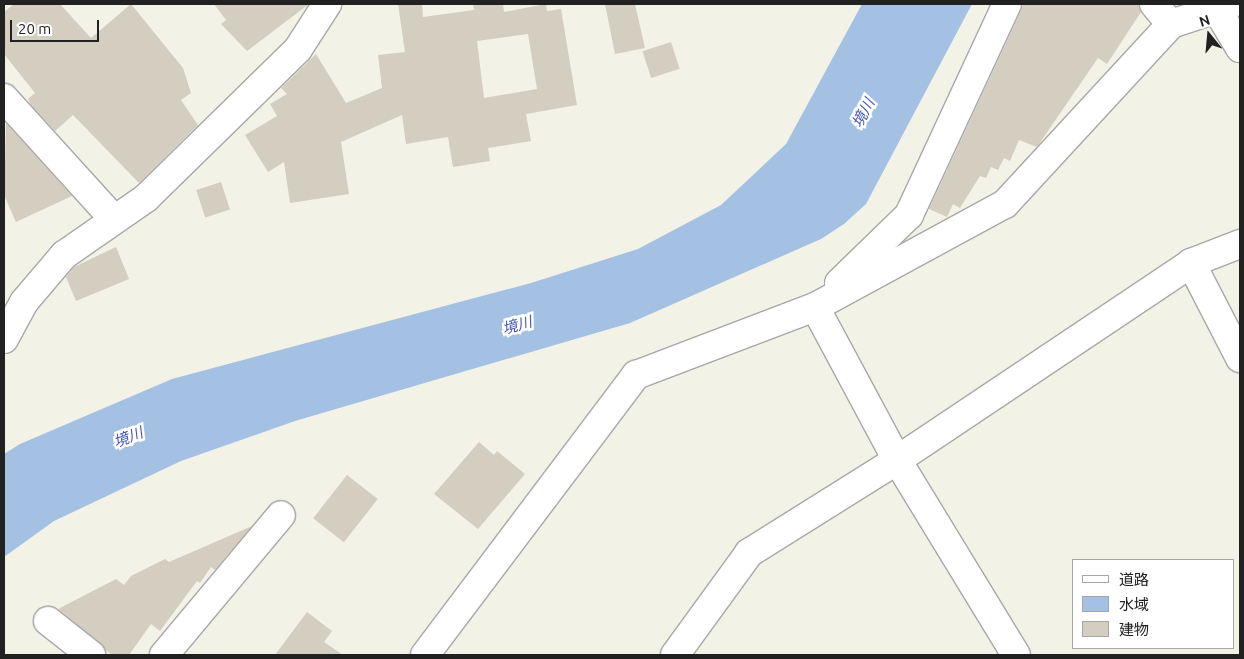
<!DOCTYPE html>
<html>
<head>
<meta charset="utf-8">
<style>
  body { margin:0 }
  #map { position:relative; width:1244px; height:659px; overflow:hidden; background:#f2f2e7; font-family:Ubuntu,"Noto Sans JP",sans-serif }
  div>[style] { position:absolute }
  .water>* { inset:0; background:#a4c1e3 }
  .building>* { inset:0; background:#d3cec0; transform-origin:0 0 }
  .roads { filter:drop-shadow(1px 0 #a8a8a8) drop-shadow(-1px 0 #a8a8a8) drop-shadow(0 1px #a8a8a8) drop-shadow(0 -1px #a8a8a8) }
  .minor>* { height:28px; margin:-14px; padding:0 14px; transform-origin:14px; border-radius:14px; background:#fff }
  span { translate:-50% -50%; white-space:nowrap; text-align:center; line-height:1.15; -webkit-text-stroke:5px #fff; paint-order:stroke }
  .water-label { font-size:15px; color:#4358bb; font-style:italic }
  .frame { position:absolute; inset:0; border:5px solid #212121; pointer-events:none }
  .legend { position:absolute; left:1072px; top:559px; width:162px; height:90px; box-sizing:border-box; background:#fff; border:1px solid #a6a6a6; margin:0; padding:6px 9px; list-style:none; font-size:15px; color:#212121 }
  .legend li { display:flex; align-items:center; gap:10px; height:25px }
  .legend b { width:25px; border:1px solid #a6a6a6 }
  .north { position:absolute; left:1184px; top:10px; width:50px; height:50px; -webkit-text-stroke:4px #fff; paint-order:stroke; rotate:343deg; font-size:14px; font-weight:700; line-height:20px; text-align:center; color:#212121 }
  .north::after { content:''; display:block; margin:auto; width:18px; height:22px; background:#212121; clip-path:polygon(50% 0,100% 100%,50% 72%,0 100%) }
  .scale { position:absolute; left:10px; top:20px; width:89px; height:22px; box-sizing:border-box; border:2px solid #212121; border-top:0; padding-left:6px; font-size:15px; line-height:18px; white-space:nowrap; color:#212121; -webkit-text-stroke:4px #fff; paint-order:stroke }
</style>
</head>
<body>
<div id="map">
  <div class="water">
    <div style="clip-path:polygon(862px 4px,972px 4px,866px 204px,844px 224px,821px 239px,630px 323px,295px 421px,181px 461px,54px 521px,4px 557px,4px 454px,20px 444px,172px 379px,531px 283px,638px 249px,721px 205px,786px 144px)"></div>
  </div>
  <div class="building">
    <div style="clip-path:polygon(14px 4px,60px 4px,91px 38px,131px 4px,183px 68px,191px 93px,181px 100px,198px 125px,139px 183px,73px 115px,55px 131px,31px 105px,28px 99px,35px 93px,4px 54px,4px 12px)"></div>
    <div style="clip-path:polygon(214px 4px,309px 4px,247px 51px,221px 24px,226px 20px)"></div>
    <div style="clip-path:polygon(evenodd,398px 4px,422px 4px,423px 17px,474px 10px,473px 4px,503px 4px,504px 12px,546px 4px,547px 11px,561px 9px,577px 105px,526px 114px,531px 141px,488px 148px,490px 161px,453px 167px,448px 137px,406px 144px,402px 115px,341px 142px,349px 194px,290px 203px,284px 162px,268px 172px,245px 135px,277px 116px,270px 104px,287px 94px,281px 88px,316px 54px,346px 103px,382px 88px,378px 55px,405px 52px,398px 4px,528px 34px,537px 89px,484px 98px,477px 41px,528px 34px)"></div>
    <div style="clip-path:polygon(605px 4px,635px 4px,645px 48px,615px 54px)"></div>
    <div style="clip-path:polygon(1024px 4px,1139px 4px,1141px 12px,1107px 64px,1098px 58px,1037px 147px,1019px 140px,1010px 161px,1004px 158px,998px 170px,991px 167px,986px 178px,980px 176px,960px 208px,953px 204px,947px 217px,929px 209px)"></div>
    <div style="left:671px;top:42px;width:28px;height:30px;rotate:72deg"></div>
    <div style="clip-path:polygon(6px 123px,72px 196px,16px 222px,4px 195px)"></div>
    <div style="left:221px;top:182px;width:29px;height:26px;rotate:72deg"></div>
    <div style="clip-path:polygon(116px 247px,129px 279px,76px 301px,66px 277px,74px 267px)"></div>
    <div style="clip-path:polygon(479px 442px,494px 455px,497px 451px,525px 474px,478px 529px,434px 494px)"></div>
    <div style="left:347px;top:475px;width:39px;height:55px;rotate:38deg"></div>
    <div style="clip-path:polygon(252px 526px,215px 570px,211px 567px,200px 583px,197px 581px,160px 631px,151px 624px,129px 655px,112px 655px,58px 609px,116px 579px,124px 585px,131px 576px,165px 559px,169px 562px)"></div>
    <div style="clip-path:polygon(307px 612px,332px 631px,324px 642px,343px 655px,275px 655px)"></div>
  </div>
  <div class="roads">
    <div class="minor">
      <div style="left:1154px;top:4px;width:26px;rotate:50deg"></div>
      <div style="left:1216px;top:8px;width:47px;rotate:59deg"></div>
      <div style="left:4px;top:98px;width:162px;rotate:47.8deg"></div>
      <div style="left:1191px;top:263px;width:107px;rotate:62.7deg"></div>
      <div style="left:839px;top:283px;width:98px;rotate:-44.2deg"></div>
      <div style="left:909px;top:215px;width:233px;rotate:-65.1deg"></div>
      <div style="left:815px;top:307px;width:174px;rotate:61.8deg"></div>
      <div style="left:897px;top:460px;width:228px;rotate:58.6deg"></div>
      <div style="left:4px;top:339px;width:42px;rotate:-61.6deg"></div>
      <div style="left:24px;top:302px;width:62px;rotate:-49.6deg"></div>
      <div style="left:64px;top:255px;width:100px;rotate:-34.8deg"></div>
      <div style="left:146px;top:198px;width:213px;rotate:-44.4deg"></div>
      <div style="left:298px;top:49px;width:54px;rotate:-57.2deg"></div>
      <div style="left:48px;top:621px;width:55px;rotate:38.3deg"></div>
      <div style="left:164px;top:655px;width:182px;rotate:-50.1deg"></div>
      <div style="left:425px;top:655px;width:351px;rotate:-53deg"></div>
      <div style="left:636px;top:375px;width:191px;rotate:-20.8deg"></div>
      <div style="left:815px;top:307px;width:216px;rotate:-28.5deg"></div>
      <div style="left:1005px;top:204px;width:245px;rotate:-47.3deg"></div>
      <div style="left:1171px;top:24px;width:63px;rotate:-18.4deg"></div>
      <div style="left:675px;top:655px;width:126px;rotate:-54deg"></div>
      <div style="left:749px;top:553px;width:175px;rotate:-32.1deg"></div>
      <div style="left:897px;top:460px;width:354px;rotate:-33.8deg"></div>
      <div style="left:1191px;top:263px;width:53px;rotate:-21.2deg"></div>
    </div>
  </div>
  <div class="water-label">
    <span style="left:863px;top:113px;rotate:-62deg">境川</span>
    <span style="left:517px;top:325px;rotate:-16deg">境川</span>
    <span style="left:128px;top:437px;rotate:-21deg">境川</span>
  </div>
  <div class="frame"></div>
  <ul class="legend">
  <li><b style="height:6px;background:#fff"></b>道路</li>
  <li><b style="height:14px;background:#a4c1e3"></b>水域</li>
  <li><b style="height:14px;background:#d3cec0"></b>建物</li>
  </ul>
  <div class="north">N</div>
  <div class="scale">20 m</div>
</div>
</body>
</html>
